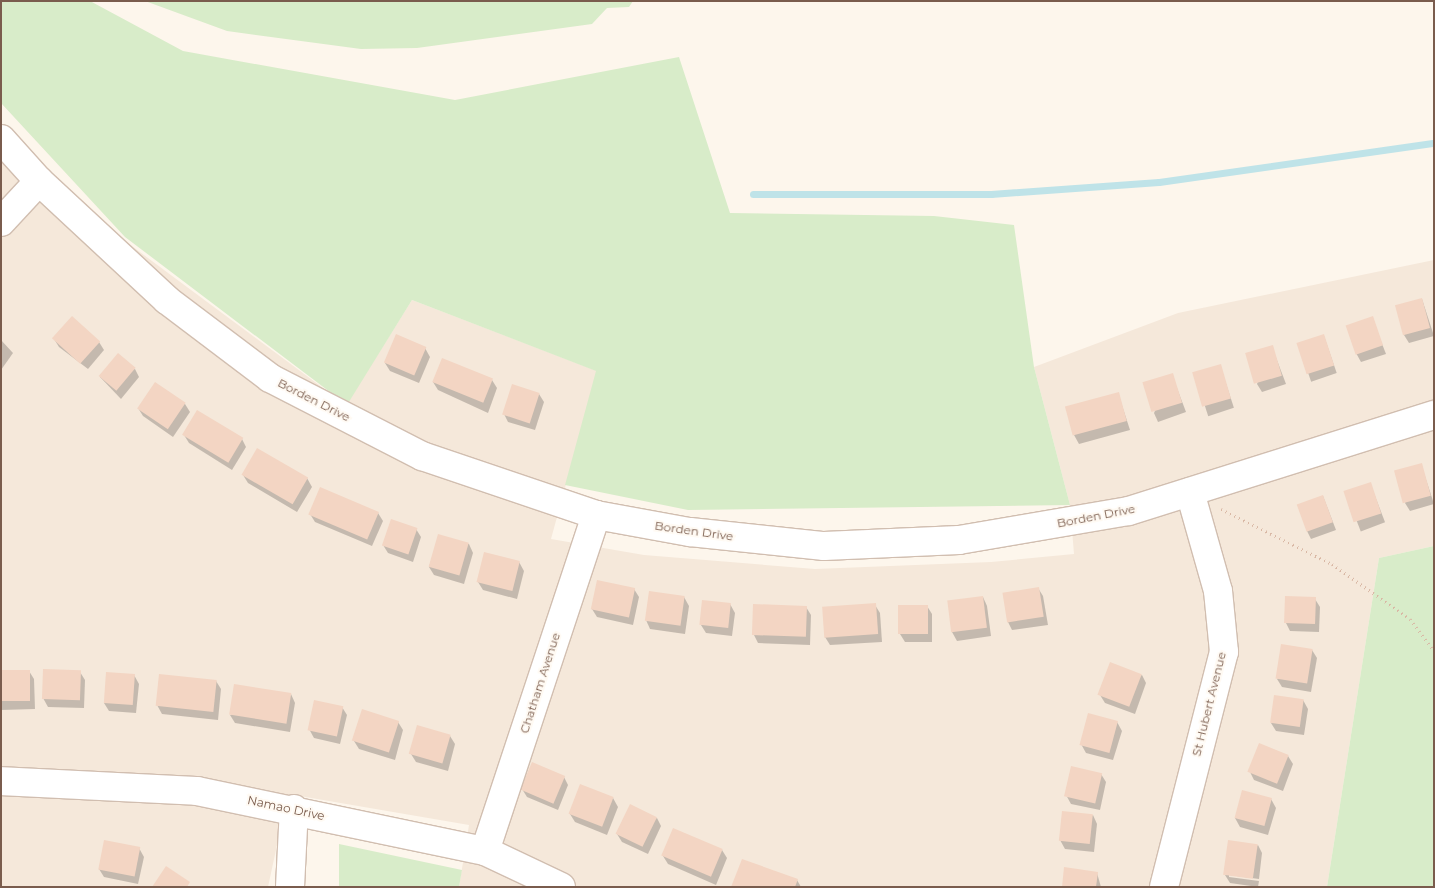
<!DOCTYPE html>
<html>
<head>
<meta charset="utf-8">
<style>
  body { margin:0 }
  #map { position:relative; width:1435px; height:888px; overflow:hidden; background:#fdf6ec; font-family:Montserrat,sans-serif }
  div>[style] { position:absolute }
  .residential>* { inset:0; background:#f5e8da }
  .green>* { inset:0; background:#d8ecc9 }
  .shadow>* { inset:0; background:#0003; transform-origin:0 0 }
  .stream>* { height:7px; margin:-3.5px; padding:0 3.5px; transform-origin:3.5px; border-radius:3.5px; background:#bfe3e8 }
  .building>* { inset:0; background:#f3d5c3; transform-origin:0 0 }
  .path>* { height:3px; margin-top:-1.5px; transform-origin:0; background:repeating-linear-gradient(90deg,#d9b8a5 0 1px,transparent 0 5px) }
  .roads { filter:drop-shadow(1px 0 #d1beb0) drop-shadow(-1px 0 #d1beb0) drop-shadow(0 1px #d1beb0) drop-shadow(0 -1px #d1beb0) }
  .minor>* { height:28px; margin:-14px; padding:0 14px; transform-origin:14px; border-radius:14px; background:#fff }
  span { translate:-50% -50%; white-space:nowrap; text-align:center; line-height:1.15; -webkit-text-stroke:4px #fffaf3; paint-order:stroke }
  .street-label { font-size:12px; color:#7a5c4d }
  .frame { position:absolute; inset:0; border:2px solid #7a5c4d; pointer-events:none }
</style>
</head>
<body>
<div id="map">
  <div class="residential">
    <div style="clip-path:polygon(1px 139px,28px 169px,346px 405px,412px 300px,597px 371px,551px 539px,644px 555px,815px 569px,991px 562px,1074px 554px,1070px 505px,1034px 367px,1178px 313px,1434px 260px,1434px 546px,1379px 558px,1327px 887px,459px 887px,469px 825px,288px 794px,268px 887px,1px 887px)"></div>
  </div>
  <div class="green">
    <div style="clip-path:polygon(1px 1px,90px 1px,183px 51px,455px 100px,679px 57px,730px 213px,934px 216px,1014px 225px,1034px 367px,1070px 505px,688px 510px,565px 485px,596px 371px,412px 300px,347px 405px,125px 237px,1px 103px)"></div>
    <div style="clip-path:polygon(145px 1px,633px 1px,629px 7px,607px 8px,592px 24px,417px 48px,361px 49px,227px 31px)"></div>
    <div style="clip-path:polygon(1434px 546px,1434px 887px,1327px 887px,1379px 558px)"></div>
    <div style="clip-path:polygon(339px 844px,462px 870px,459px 887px,339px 887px)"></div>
  </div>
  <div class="shadow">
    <div style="clip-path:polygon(1422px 299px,1434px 336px,1409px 343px,1404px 335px)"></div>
    <div style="clip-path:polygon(1372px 318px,1386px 354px,1361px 362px,1356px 353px)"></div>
    <div style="left:1324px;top:336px;width:39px;height:27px;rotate:71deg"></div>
    <div style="clip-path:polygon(54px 339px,99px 342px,104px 350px,88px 369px,59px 347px)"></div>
    <div style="clip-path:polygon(1px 340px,13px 353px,1px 370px)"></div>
    <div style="clip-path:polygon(1272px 347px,1286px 384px,1262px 392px,1257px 384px)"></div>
    <div style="clip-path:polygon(425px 348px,430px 357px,419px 383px,390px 371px,385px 363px)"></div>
    <div style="left:1220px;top:365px;width:45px;height:27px;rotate:72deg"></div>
    <div style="clip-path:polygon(135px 369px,139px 377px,121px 399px,100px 377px)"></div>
    <div style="clip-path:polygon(1172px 375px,1186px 412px,1158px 422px,1154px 413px)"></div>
    <div style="clip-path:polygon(492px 380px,497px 388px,488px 413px,438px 390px,433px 382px)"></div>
    <div style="clip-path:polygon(1118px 393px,1130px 430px,1079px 444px,1074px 435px)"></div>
    <div style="clip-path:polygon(539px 394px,544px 402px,535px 430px,508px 422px,504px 414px)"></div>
    <div style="clip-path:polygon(185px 404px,190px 412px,173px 437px,143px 416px,138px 408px)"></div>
    <div style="clip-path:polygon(184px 435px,242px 439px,246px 447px,232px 470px,189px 443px)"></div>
    <div style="clip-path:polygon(1421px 464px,1434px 504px,1410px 511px,1405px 503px)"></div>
    <div style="clip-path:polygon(243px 475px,307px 478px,312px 487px,297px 512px,248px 483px)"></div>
    <div style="left:1370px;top:483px;width:42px;height:26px;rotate:69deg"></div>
    <div style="clip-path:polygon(1323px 496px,1336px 530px,1311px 539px,1307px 531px)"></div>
    <div style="clip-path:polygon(378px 513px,383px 521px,372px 546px,315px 522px,310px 514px)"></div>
    <div style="clip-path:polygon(416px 529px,421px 537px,413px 562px,388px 553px,383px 545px)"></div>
    <div style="clip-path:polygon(439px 536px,469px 544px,473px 553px,464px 584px,434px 575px,429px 567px)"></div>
    <div style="clip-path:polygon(519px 562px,524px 571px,517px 599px,483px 590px,478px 582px)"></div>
    <div style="clip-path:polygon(1038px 588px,1043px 596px,1048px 625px,1012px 630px,1008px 622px)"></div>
    <div style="clip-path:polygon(634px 589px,639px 597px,633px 625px,597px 617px,592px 609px)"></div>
    <div style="clip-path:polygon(684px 597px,689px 606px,685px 634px,650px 629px,646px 620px)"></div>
    <div style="clip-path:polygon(983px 597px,987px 606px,991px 636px,957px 641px,952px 632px)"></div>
    <div style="clip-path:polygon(1315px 599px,1320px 607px,1319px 632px,1290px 631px,1286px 623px)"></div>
    <div style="clip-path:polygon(730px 604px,735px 613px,732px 636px,706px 633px,701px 625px)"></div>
    <div style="clip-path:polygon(875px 605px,880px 613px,882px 642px,830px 645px,825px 637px)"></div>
    <div style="clip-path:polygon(900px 606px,927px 606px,932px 614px,932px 642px,905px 642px,900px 634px)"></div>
    <div style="clip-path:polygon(806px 607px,811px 615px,810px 645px,758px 643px,754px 635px)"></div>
    <div style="clip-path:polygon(1312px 650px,1317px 658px,1311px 692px,1282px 687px,1277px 679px)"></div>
    <div style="clip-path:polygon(29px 671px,34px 679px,35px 709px,1px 710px,1px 672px)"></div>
    <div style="clip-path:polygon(80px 672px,85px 680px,84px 708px,48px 707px,43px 698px)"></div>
    <div style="clip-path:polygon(134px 675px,139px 684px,136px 713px,109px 711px,104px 703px)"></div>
    <div style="clip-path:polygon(1142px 675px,1146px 683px,1135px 714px,1105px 703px,1100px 695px)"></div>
    <div style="clip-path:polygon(216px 681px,221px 689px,218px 720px,162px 714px,157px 705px)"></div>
    <div style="clip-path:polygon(291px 694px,295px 703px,290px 732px,235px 723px,230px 715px)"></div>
    <div style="clip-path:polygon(1303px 700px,1308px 709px,1304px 735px,1276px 731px,1271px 723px)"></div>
    <div style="clip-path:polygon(342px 707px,347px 715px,340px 744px,314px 738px,309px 729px)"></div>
    <div style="clip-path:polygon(398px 722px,403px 730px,395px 760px,359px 749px,354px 741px)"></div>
    <div style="clip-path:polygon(1117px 722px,1122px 731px,1113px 760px,1086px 753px,1081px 744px)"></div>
    <div style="clip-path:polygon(450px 736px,455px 744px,448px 771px,416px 762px,411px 754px)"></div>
    <div style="clip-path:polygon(1288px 756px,1293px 764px,1283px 791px,1254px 780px,1250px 772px)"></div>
    <div style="clip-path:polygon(1101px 774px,1106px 782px,1100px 810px,1071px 804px,1066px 795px)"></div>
    <div style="clip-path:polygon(564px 777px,568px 785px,558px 810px,527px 797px,522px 789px)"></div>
    <div style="clip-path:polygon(613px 798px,618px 807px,607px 835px,575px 822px,570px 814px)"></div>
    <div style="clip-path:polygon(1271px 799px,1276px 808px,1268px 835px,1240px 827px,1235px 818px)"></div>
    <div style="clip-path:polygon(1093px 815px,1097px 824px,1094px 852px,1065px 849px,1060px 840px)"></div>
    <div style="clip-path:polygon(657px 818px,661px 826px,648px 854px,622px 842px,617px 834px)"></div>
    <div style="clip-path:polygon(1258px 845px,1262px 853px,1259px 879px,1229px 875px,1229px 877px,1259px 881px,1258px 887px,1230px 883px,1225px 875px)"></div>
    <div style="clip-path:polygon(139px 848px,144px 857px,138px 884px,104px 877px,99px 869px)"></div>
    <div style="clip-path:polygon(722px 850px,727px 858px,716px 885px,668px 864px,663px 856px)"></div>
    <div style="clip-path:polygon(1097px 873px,1101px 887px,1063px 887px)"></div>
    <div style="clip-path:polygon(797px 880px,801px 887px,733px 887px)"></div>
  </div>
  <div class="stream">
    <div style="left:753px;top:194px;width:238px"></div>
    <div style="left:991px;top:194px;width:168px;rotate:-4.1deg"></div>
    <div style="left:1159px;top:182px;width:278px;rotate:-8.1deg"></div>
  </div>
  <div class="building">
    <div style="left:1422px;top:298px;width:31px;height:28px;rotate:75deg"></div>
    <div style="left:72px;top:316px;width:38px;height:30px;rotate:42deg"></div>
    <div style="left:1373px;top:316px;width:31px;height:29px;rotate:71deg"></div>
    <div style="left:396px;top:334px;width:33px;height:31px;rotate:23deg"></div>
    <div style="left:1324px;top:334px;width:33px;height:29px;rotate:72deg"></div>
    <div style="left:1273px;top:345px;width:32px;height:29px;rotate:74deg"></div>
    <div style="left:118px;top:353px;width:23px;height:30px;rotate:40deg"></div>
    <div style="left:442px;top:358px;width:55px;height:26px;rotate:22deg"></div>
    <div style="left:1221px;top:364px;width:36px;height:30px;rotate:74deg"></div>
    <div style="left:1173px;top:373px;width:31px;height:32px;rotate:73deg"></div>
    <div style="left:155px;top:382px;width:37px;height:32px;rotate:34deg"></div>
    <div style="left:512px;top:384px;width:29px;height:32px;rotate:18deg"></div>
    <div style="left:1119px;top:392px;width:30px;height:56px;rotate:75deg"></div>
    <div style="left:197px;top:410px;width:54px;height:29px;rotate:31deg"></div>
    <div style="left:257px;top:448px;width:59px;height:31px;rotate:30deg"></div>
    <div style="left:1422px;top:463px;width:34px;height:29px;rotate:75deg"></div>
    <div style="left:1371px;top:482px;width:33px;height:29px;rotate:72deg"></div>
    <div style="left:320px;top:487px;width:64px;height:30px;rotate:23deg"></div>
    <div style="left:1323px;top:495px;width:29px;height:28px;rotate:70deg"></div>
    <div style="left:391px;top:519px;width:28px;height:28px;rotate:19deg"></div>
    <div style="left:438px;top:534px;width:32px;height:34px;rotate:16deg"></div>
    <div style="left:484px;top:552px;width:37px;height:31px;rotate:14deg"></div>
    <div style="left:597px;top:580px;width:39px;height:30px;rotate:12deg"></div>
    <div style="left:1039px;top:587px;width:30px;height:37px;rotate:81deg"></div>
    <div style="left:649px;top:591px;width:36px;height:30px;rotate:8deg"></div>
    <div style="left:983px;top:596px;width:32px;height:36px;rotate:83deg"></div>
    <div style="left:1285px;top:596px;width:31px;height:27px;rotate:2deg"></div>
    <div style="left:702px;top:600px;width:29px;height:25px;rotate:6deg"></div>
    <div style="left:876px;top:603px;width:31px;height:54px;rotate:86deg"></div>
    <div style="left:753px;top:604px;width:54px;height:31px;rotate:2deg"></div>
    <div style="left:898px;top:605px;width:30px;height:29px"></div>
    <div style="left:1281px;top:644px;width:32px;height:35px;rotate:9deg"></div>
    <div style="left:1110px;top:662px;width:34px;height:35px;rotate:21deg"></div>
    <div style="left:43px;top:669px;width:38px;height:30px;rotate:2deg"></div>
    <div style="left:1px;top:670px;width:29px;height:31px"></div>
    <div style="left:106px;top:672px;width:29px;height:31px;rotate:4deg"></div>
    <div style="left:159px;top:674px;width:58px;height:32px;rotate:6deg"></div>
    <div style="left:234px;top:684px;width:58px;height:31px;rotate:9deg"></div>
    <div style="left:1274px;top:695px;width:30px;height:28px;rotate:8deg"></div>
    <div style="left:314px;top:700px;width:30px;height:31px;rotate:12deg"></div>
    <div style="left:362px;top:709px;width:39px;height:33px;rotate:18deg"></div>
    <div style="left:1088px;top:713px;width:31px;height:33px;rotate:15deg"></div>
    <div style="left:417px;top:725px;width:35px;height:30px;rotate:16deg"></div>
    <div style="left:1259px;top:743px;width:32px;height:31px;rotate:22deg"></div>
    <div style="left:532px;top:762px;width:36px;height:30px;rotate:23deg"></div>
    <div style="left:1071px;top:766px;width:32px;height:31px;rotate:13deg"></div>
    <div style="left:580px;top:784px;width:36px;height:32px;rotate:21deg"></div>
    <div style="left:1242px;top:790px;width:31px;height:29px;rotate:15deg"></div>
    <div style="left:630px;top:804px;width:30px;height:33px;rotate:26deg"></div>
    <div style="left:1062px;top:811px;width:31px;height:30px;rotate:6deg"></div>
    <div style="left:673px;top:828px;width:54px;height:30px;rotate:23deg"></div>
    <div style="left:104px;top:840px;width:37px;height:30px;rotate:11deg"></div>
    <div style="left:1228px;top:840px;width:30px;height:35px;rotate:8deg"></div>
    <div style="clip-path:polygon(742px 859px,798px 879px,795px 887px,731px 887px)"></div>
    <div style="clip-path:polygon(166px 866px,190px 882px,187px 887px,152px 887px)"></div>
    <div style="clip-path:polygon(1064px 867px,1098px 872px,1096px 887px,1062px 887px)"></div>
  </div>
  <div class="path">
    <div style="left:1221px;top:509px;width:124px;rotate:26.4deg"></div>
    <div style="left:1332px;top:564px;width:95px;rotate:35.2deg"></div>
    <div style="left:1410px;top:619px;width:40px;rotate:53deg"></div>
  </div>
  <div class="roads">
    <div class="minor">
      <div style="left:1px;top:139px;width:57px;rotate:47.9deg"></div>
      <div style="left:39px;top:181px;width:175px;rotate:42.9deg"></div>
      <div style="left:167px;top:300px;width:129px;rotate:37.1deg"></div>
      <div style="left:270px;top:378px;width:171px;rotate:27.2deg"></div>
      <div style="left:422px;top:456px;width:184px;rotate:18.7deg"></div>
      <div style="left:596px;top:515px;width:96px;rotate:10.3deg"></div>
      <div style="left:690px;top:532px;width:135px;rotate:6deg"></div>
      <div style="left:824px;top:546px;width:135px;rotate:-2.5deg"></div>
      <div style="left:959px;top:540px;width:172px;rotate:-9.7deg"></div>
      <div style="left:1129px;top:511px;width:320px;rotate:-17.5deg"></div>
      <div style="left:1px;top:222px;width:56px;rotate:-47.2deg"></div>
      <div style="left:1px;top:781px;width:196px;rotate:2.9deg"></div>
      <div style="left:197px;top:791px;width:294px;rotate:11.8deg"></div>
      <div style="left:485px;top:851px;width:84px;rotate:25.3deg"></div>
      <div style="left:485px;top:851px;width:354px;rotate:-71.7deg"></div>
      <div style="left:290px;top:887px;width:78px;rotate:-87.1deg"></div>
      <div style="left:1164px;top:887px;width:243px;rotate:-75.7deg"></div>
      <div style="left:1224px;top:652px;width:61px;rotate:-95.6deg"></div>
      <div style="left:1218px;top:591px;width:103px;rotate:-105.8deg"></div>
    </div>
  </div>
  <div class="street-label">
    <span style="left:314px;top:400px;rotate:27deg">Borden Drive</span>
    <span style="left:1096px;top:516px;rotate:-11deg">Borden Drive</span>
    <span style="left:694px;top:531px;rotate:8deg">Borden Drive</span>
    <span style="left:540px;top:683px;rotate:-72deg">Chatham Avenue</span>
    <span style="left:1209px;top:704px;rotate:-76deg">St Hubert Avenue</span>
    <span style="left:286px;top:808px;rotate:12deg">Namao Drive</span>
  </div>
  <div class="frame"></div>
</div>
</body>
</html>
